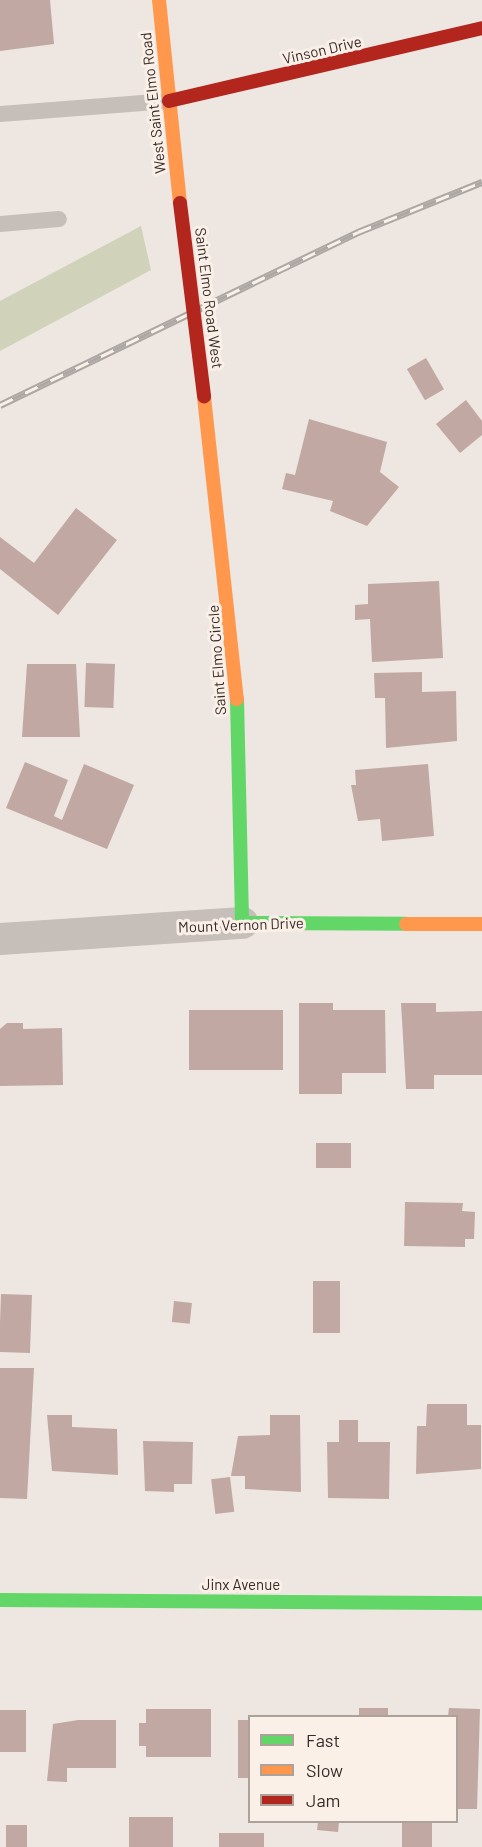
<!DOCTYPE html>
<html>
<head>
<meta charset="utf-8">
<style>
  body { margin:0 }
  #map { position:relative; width:482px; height:1847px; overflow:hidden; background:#ede6e1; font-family:Barlow,sans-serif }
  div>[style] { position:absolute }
  .green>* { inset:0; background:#d0d2ba }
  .building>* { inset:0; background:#c1a8a2; transform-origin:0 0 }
  .lane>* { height:16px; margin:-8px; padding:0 8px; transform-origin:8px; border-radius:8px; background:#c6beb9 }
  .street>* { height:32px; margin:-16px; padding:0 16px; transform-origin:16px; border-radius:16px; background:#c6beb9 }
  .fast>* { height:14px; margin:-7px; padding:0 7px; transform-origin:7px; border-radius:7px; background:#63d668 }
  .slow>* { height:14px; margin:-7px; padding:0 7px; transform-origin:7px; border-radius:7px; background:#ff974d }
  .jam>* { height:14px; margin:-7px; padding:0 7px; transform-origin:7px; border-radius:7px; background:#b3261e }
  .rail>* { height:7px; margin-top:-3.5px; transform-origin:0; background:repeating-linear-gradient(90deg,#faf0e8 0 14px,#ada7a4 0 28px); box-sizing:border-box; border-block:2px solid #ada7a4 }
  .jam-bridge>* { height:14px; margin:-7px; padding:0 7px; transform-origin:7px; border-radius:7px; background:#b3261e }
  span { translate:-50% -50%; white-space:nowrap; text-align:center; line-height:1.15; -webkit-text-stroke:6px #faf0e8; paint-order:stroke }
  .street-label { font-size:15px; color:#372b28 }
  .legend { position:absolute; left:248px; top:1715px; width:210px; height:108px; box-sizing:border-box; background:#faf0e8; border:2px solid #aca19b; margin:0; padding:8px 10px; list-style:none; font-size:18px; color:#372b28 }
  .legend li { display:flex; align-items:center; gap:12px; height:30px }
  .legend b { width:30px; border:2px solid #aca19b }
</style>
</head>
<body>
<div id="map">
  <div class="green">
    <div style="clip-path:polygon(141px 226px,151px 270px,0 351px,0 301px)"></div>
  </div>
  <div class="building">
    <div style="clip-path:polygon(0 0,50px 0,54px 44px,0 51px)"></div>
    <div style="left:426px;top:358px;width:36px;height:22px;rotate:60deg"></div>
    <div style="clip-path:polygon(466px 400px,482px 421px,482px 435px,460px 453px,436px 424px)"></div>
    <div style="clip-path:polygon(309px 419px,387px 442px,380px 472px,399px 487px,367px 526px,330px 511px,333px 501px,282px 489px,286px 473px,295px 475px)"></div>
    <div style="clip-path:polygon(76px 508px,117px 540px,58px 615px,0 569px,0 537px,34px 563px)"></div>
    <div style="clip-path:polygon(439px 581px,443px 658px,372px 662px,370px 619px,355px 620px,355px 605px,368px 604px,368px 584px)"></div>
    <div style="left:86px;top:663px;width:29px;height:44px;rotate:2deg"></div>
    <div style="clip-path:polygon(27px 664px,76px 664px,80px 737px,22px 737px)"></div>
    <div style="clip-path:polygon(422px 672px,422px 692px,456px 691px,457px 741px,386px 748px,385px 698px,375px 698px,374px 673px)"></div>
    <div style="clip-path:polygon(25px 762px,68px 780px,54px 816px,62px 820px,84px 764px,134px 785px,107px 849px,6px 808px)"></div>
    <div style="clip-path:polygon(428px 764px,434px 836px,382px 841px,380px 819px,358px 821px,351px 785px,356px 785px,355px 770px)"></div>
    <div style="clip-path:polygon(299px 1003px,333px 1003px,333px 1010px,385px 1010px,386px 1073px,342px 1073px,342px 1094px,299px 1094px)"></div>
    <div style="clip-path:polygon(401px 1003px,436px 1003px,436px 1012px,482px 1011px,482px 1075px,434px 1075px,434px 1089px,406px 1089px)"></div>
    <div style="left:283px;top:1010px;width:60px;height:94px;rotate:90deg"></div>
    <div style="clip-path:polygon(7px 1023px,23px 1023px,23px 1029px,62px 1028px,63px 1085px,0 1086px,0 1029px)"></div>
    <div style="left:351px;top:1143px;width:25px;height:35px;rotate:90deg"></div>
    <div style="clip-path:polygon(405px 1202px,463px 1203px,462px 1211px,475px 1212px,474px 1239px,465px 1239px,465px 1247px,404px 1246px)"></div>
    <div style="left:313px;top:1281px;width:27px;height:52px"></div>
    <div style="left:1px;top:1294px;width:31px;height:58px;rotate:2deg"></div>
    <div style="left:174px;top:1301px;width:18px;height:21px;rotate:6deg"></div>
    <div style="clip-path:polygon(0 1368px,34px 1368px,27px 1499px,0 1498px)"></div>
    <div style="clip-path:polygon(427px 1404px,467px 1404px,467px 1425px,481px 1425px,481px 1469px,416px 1474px,417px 1426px,426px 1426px)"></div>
    <div style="clip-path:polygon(47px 1415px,72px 1415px,72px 1427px,117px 1429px,118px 1475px,52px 1471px)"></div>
    <div style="clip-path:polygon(270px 1415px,300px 1415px,301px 1492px,245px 1489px,245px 1476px,231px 1476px,238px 1436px,270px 1435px)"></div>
    <div style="clip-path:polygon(339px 1420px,358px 1420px,358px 1442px,390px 1442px,389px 1499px,328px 1498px,327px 1442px,339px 1442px)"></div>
    <div style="clip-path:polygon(143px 1441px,193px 1442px,192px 1484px,174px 1484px,174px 1492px,145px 1491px)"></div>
    <div style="left:230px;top:1477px;width:35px;height:19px;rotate:83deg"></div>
    <div style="left:359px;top:1708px;width:29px;height:8px"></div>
    <div style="clip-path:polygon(449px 1708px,480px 1709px,477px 1809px,456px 1809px,456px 1716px,448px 1716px)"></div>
    <div style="clip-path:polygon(146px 1709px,211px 1709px,211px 1757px,146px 1757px,146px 1746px,139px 1746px,139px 1723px,146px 1723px)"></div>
    <div style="left:0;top:1710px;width:26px;height:42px"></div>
    <div style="clip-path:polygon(78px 1720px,116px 1720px,116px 1768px,67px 1768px,67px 1782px,47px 1781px,53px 1724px)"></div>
    <div style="left:238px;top:1720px;width:11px;height:58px"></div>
    <div style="left:129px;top:1817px;width:44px;height:30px"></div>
    <div style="clip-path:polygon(318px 1822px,339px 1822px,338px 1832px,317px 1830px)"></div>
    <div style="left:402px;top:1822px;width:30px;height:25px"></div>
    <div style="left:6px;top:1825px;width:21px;height:22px"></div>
    <div style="left:264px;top:1833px;width:14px;height:45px;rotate:90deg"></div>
  </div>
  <div class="lane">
    <div style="left:0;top:114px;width:169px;rotate:-4.4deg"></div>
    <div style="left:0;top:224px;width:59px;rotate:-4.8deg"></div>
  </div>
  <div class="street">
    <div style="left:0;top:939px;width:243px;rotate:-3.8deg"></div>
  </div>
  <div class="fast">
    <div style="left:237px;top:699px;width:224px;rotate:88.7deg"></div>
    <div style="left:242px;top:923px;width:164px;rotate:0.3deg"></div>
    <div style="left:0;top:1600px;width:482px;rotate:0.4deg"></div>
  </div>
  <div class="slow">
    <div style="left:159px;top:0;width:204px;rotate:84.1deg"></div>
    <div style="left:204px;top:397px;width:304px;rotate:83.8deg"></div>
    <div style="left:406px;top:924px;width:76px"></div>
  </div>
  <div class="jam">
    <div style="left:169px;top:101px;width:321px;rotate:-13.1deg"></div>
  </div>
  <div class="rail">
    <div style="left:0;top:405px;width:398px;rotate:-25.8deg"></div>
    <div style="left:358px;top:232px;width:134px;rotate:-22deg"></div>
  </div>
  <div class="jam-bridge">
    <div style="left:180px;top:203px;width:195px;rotate:82.9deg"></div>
  </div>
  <div class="street-label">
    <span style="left:322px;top:50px;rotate:-13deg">Vinson Drive</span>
    <span style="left:153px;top:103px;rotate:-96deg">West Saint Elmo Road</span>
    <span style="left:209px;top:298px;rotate:83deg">Saint Elmo Road West</span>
    <span style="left:217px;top:660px;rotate:-94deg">Saint Elmo Circle</span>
    <span style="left:241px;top:925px;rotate:-2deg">Mount Vernon Drive</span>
    <span style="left:241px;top:1585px">Jinx Avenue</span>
  </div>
  <ul class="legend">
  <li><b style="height:8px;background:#63d668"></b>Fast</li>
  <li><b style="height:8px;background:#ff974d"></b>Slow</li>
  <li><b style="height:8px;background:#b3261e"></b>Jam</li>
  </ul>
</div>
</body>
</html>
